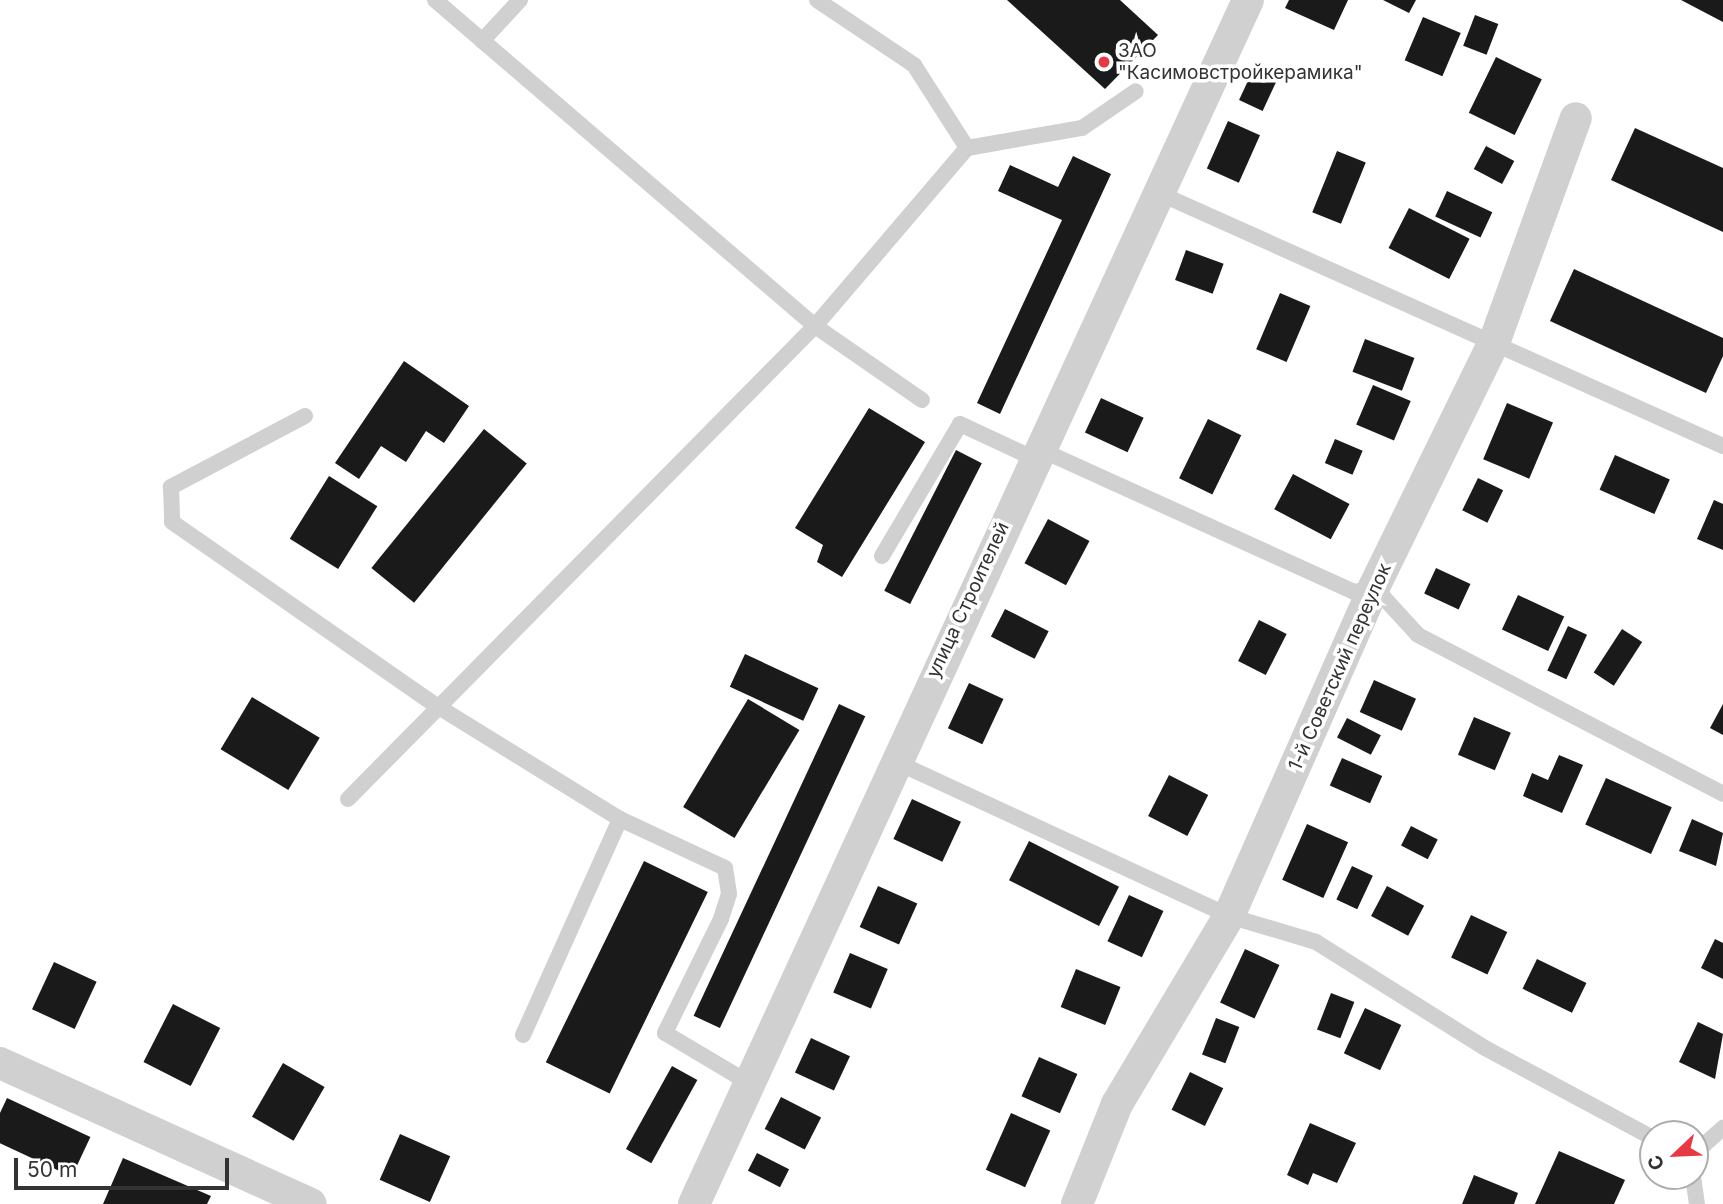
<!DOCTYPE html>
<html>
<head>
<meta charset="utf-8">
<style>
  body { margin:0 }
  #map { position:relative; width:1723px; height:1204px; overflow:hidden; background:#fff; font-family:Inter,sans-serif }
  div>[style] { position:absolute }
  .building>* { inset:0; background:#1a1a1a; transform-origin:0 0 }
  .service>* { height:16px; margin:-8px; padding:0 8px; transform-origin:8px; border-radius:8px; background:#d0d0d0 }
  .minor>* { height:32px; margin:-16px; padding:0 16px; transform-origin:16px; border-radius:16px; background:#d0d0d0 }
  .dots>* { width:19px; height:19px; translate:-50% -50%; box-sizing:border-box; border:4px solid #fff; border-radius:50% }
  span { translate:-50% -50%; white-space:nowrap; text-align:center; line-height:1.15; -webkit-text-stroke:7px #fff; paint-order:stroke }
  .poi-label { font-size:19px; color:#333 }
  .left { translate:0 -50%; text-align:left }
  .street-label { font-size:19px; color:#333 }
  .north { position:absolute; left:1639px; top:1120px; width:70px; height:70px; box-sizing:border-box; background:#fff; border:2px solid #adadad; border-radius:50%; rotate:247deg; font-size:19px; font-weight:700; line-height:28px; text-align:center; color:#333 }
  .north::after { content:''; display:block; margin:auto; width:24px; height:32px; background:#e63946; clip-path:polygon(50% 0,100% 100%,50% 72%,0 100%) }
  .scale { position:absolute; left:14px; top:1158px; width:215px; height:32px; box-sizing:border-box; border:4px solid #333; border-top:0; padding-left:9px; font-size:21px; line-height:24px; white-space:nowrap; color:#333; -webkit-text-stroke:5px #fff; paint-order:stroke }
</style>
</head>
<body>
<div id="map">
  <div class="building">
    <div style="clip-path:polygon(1007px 0,1120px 0,1158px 35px,1105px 89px)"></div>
    <div style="clip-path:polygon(1289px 0,1348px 0,1334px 30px,1285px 8px)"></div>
    <div style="clip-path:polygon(1383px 0,1416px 0,1409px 13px)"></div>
    <div style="clip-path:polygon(1681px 0,1723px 0,1723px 22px)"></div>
    <div style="left:1475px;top:15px;width:25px;height:33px;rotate:21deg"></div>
    <div style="left:1423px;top:17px;width:41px;height:47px;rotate:23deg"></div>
    <div style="left:1496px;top:57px;width:51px;height:62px;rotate:26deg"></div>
    <div style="left:1253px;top:70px;width:26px;height:33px;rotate:25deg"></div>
    <div style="left:1228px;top:121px;width:35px;height:52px;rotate:24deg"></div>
    <div style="clip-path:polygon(1635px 128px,1723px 168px,1723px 232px,1611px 180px)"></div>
    <div style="left:1486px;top:146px;width:32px;height:26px;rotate:28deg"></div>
    <div style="left:1337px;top:151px;width:31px;height:66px;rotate:22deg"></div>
    <div style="clip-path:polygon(1073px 156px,1111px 174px,1000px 414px,977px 403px,1062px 220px,998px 191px,1010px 165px,1058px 187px)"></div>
    <div style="left:1447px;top:191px;width:50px;height:28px;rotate:25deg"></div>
    <div style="left:1409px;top:208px;width:68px;height:45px;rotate:27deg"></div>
    <div style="left:1186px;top:250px;width:40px;height:32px;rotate:20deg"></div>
    <div style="clip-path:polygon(1574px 269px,1723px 338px,1723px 356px,1706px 393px,1550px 321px)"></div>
    <div style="left:1280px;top:293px;width:33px;height:61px;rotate:23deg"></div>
    <div style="left:1365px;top:339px;width:53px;height:35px;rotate:21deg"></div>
    <div style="clip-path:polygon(404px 361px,469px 406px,444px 443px,426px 431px,406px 462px,381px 446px,359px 479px,335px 463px)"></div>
    <div style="left:1373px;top:385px;width:41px;height:43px;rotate:23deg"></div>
    <div style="left:1101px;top:398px;width:47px;height:38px;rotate:25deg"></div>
    <div style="left:1507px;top:403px;width:50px;height:61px;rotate:23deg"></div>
    <div style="clip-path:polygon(869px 408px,925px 442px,842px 577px,817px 562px,823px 545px,795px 528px)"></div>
    <div style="left:1208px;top:419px;width:37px;height:66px;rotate:26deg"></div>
    <div style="left:484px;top:429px;width:55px;height:179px;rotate:39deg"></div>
    <div style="left:1335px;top:439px;width:30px;height:26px;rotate:23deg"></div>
    <div style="left:956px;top:450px;width:29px;height:158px;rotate:27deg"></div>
    <div style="left:1615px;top:455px;width:60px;height:38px;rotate:24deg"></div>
    <div style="left:1293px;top:474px;width:64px;height:40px;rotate:28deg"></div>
    <div style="left:329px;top:476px;width:57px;height:74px;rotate:32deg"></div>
    <div style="left:1478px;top:478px;width:28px;height:36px;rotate:26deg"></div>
    <div style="clip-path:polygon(1714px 500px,1723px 504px,1723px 550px,1697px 539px)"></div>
    <div style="left:1048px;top:519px;width:47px;height:50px;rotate:28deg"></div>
    <div style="left:1436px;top:568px;width:38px;height:28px;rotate:25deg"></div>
    <div style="left:1518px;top:595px;width:51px;height:38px;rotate:25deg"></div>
    <div style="left:1005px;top:609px;width:49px;height:31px;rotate:27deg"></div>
    <div style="left:1259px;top:620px;width:31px;height:46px;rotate:27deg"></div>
    <div style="left:1568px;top:626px;width:21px;height:49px;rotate:25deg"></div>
    <div style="left:1622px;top:629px;width:24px;height:52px;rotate:33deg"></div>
    <div style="left:745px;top:654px;width:81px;height:36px;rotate:25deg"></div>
    <div style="left:1374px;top:680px;width:46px;height:35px;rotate:24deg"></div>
    <div style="left:969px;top:683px;width:38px;height:50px;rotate:25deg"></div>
    <div style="left:252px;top:697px;width:79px;height:61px;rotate:31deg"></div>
    <div style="left:748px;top:699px;width:60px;height:126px;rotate:31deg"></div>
    <div style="left:839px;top:704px;width:29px;height:344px;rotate:25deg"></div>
    <div style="clip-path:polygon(1723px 704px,1723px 735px,1710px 728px)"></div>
    <div style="left:1474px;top:717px;width:40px;height:41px;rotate:23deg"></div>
    <div style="left:1347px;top:718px;width:38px;height:22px;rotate:27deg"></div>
    <div style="clip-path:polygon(1559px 755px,1583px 765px,1562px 813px,1523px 796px,1532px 773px,1548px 780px)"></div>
    <div style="left:1342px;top:758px;width:44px;height:30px;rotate:24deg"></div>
    <div style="left:1169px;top:775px;width:44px;height:46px;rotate:27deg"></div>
    <div style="left:1606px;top:778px;width:72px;height:51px;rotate:24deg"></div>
    <div style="left:912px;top:799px;width:54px;height:44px;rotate:25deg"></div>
    <div style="clip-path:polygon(1692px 819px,1723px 833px,1716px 866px,1679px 851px)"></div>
    <div style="left:1307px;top:824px;width:45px;height:61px;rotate:24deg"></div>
    <div style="left:1411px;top:826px;width:30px;height:22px;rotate:27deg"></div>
    <div style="left:1029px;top:841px;width:101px;height:44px;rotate:27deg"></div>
    <div style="left:644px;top:861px;width:71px;height:224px;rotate:26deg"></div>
    <div style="left:1352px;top:866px;width:23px;height:37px;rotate:25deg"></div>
    <div style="left:878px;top:886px;width:43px;height:45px;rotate:24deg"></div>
    <div style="left:1387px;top:886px;width:42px;height:34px;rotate:28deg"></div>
    <div style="left:1129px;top:895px;width:38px;height:51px;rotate:25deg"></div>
    <div style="left:1471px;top:915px;width:40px;height:47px;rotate:25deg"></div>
    <div style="clip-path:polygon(1715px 939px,1723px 943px,1723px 979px,1701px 968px)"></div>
    <div style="left:1245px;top:949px;width:38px;height:59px;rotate:25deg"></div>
    <div style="left:850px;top:953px;width:41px;height:43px;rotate:23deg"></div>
    <div style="left:1537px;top:959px;width:55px;height:33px;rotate:26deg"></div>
    <div style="left:54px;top:962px;width:47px;height:52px;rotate:25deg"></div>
    <div style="left:1076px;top:969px;width:48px;height:41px;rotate:22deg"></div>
    <div style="left:1331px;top:993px;width:25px;height:39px;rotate:21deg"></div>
    <div style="left:173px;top:1004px;width:53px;height:65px;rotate:27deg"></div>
    <div style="left:1365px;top:1008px;width:40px;height:50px;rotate:25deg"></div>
    <div style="left:1216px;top:1018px;width:25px;height:39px;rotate:21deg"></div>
    <div style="clip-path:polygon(1698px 1022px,1723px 1034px,1715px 1079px,1679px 1062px)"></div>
    <div style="left:811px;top:1038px;width:43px;height:38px;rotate:25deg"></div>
    <div style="left:1039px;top:1057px;width:42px;height:43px;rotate:24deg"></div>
    <div style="left:283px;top:1063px;width:48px;height:62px;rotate:30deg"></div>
    <div style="left:672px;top:1066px;width:29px;height:95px;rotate:29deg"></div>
    <div style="left:1190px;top:1072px;width:37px;height:42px;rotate:26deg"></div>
    <div style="left:781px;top:1097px;width:45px;height:36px;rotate:27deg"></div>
    <div style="left:7px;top:1098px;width:92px;height:44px;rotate:25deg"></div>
    <div style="left:1011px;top:1113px;width:43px;height:62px;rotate:24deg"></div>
    <div style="clip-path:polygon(1310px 1123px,1356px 1143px,1337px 1183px,1313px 1173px,1308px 1185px,1287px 1175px)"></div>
    <div style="left:400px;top:1134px;width:55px;height:50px;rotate:24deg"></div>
    <div style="clip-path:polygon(1559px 1151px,1625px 1180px,1614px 1204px,1535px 1204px)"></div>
    <div style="left:757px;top:1153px;width:36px;height:20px;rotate:27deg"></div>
    <div style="clip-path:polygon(123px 1158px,211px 1196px,207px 1204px,103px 1204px)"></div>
    <div style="clip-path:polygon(1474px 1175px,1518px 1193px,1514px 1204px,1462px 1204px)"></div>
  </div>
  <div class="service">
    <div style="left:435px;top:0;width:501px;rotate:40.63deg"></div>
    <div style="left:815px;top:326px;width:234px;rotate:-49.5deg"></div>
    <div style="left:967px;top:148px;width:117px;rotate:-9.9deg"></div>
    <div style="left:1082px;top:128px;width:65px;rotate:-34.4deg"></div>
    <div style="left:817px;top:0;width:117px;rotate:33.8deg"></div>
    <div style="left:914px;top:65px;width:98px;rotate:57.4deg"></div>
    <div style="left:482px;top:41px;width:56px;rotate:-47.2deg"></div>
    <div style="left:1163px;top:195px;width:614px;rotate:24.14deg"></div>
    <div style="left:305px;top:416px;width:152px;rotate:152.1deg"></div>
    <div style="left:171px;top:487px;width:35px;rotate:88deg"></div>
    <div style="left:172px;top:522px;width:323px;rotate:34.8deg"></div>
    <div style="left:437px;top:706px;width:215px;rotate:31.7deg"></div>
    <div style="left:1037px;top:448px;width:349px;rotate:24.4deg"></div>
    <div style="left:1355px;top:592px;width:20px;rotate:-15deg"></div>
    <div style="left:1374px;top:587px;width:65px;rotate:47.5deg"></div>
    <div style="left:1418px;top:635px;width:344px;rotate:27.5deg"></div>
    <div style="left:882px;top:556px;width:153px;rotate:-59.4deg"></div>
    <div style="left:960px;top:424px;width:81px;rotate:25deg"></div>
    <div style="left:894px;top:761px;width:369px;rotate:24.8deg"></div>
    <div style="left:1229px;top:916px;width:91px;rotate:16.6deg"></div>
    <div style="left:1316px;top:942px;width:199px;rotate:32.1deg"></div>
    <div style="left:1485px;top:1048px;width:191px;rotate:28.2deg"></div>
    <div style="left:348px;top:799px;width:665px;rotate:-45.37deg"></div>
    <div style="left:815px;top:326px;width:130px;rotate:34.7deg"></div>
    <div style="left:523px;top:1035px;width:237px;rotate:-65.8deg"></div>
    <div style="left:620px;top:819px;width:116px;rotate:25deg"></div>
    <div style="left:725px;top:868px;width:26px;rotate:81deg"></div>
    <div style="left:729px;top:894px;width:26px;rotate:108deg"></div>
    <div style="left:721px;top:919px;width:127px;rotate:116.2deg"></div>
    <div style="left:665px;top:1033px;width:98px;rotate:30.8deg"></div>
    <div style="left:1695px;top:1153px;width:38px;rotate:-42deg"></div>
    <div style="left:1693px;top:1176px;width:28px;rotate:82deg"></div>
  </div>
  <div class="minor">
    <div style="left:0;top:1063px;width:341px;rotate:24.4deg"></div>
    <div style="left:694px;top:1204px;width:1325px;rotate:-65.29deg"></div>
    <div style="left:1077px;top:1204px;width:108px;rotate:-68.2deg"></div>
    <div style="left:1117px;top:1104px;width:219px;rotate:-59.2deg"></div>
    <div style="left:1229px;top:916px;width:360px;rotate:-66.2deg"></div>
    <div style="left:1374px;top:587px;width:275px;rotate:-63.9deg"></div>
    <div style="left:1495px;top:340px;width:236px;rotate:-70deg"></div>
  </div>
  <div class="dots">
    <div style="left:1104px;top:62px;background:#e63946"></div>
  </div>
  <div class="poi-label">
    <span class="left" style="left:1118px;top:62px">ЗАО<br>"Касимовстройкерамика"</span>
  </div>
  <div class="street-label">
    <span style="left:968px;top:600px;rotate:-65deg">улица Строителей</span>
    <span style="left:1340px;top:667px;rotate:-66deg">1-й Советский переулок</span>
  </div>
  <div class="north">С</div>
  <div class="scale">50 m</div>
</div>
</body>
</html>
